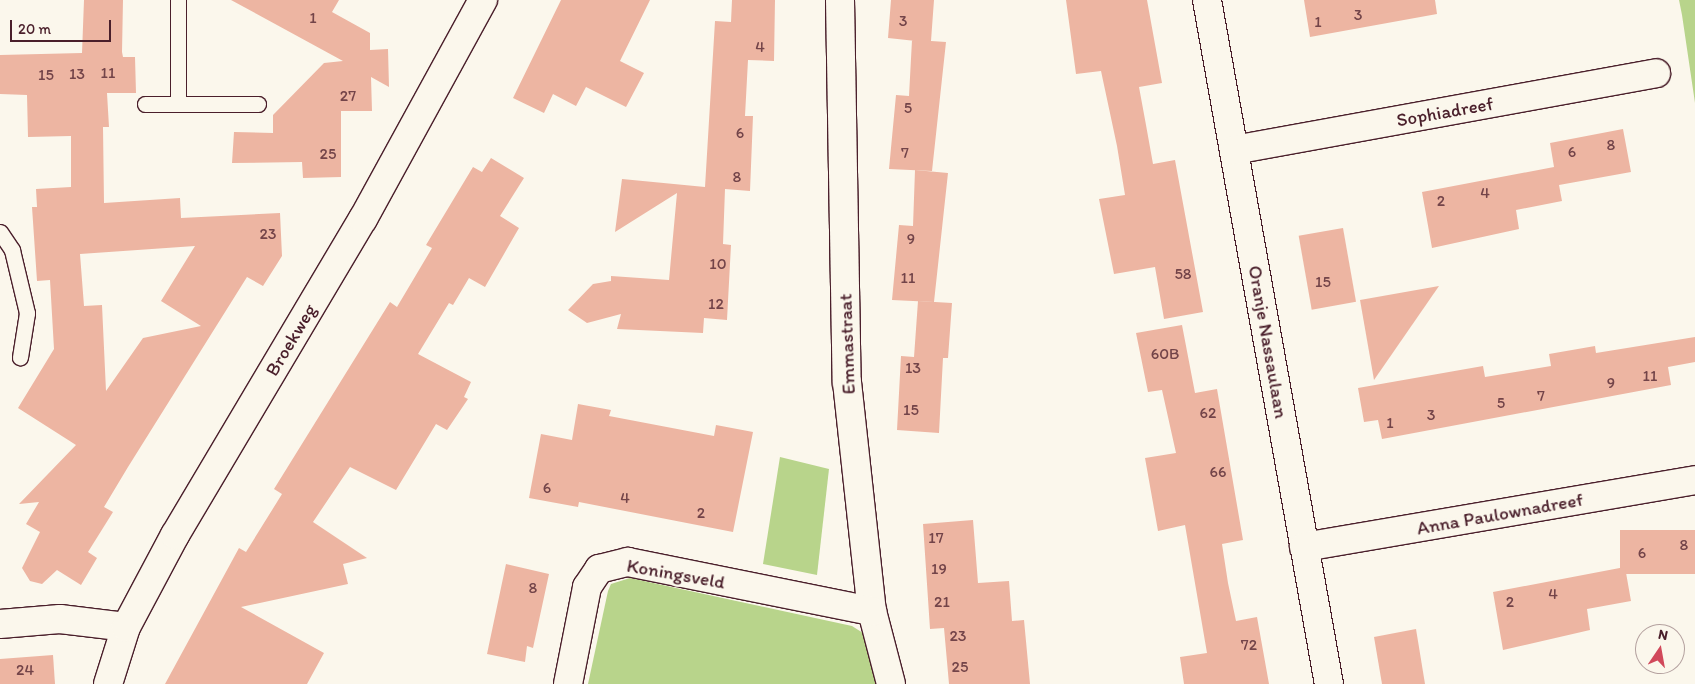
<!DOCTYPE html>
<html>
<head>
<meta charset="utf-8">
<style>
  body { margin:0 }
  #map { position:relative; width:1695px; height:684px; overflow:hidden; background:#fbf7ec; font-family:Itim,sans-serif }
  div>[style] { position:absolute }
  .green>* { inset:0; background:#b8d48b }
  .building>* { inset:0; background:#edb5a2; transform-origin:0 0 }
  .roads { filter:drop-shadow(1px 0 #4a1f2b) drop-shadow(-1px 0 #4a1f2b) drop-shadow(0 1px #4a1f2b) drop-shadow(0 -1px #4a1f2b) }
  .service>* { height:15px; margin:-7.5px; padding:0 7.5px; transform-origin:7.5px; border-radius:7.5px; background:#fbf7ec }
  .minor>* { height:28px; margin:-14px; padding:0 14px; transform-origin:14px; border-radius:14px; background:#fbf7ec }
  span { translate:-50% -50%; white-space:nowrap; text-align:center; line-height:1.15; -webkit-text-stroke:5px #fbf7ec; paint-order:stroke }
  .number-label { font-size:16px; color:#734449 }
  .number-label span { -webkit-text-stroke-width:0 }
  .street-label { font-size:19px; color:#4a1f2b }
  .north { position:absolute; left:1635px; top:624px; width:50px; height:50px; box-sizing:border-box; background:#fbf7ec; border:1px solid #b4a19f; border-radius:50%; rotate:12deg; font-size:14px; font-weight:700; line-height:20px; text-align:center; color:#4a1f2b }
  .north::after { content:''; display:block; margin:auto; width:18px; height:22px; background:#d1495b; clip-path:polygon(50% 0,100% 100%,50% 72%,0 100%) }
  .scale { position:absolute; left:10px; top:20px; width:101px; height:22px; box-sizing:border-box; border:2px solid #4a1f2b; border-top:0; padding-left:6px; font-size:15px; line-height:18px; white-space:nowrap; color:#4a1f2b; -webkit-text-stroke:4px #fbf7ec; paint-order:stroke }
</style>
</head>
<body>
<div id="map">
  <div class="green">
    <div style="clip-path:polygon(1679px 0,1695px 0,1695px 103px,1682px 15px)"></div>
    <div style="clip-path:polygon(780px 457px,829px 469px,817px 575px,763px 564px)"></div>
    <div style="clip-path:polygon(630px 578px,852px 626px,863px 633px,869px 643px,877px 684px,588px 684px,608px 591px,611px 584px)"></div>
  </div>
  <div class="building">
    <div style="clip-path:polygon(evenodd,84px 0,123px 0,122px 52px,123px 57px,135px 57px,136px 93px,107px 93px,109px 127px,103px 127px,104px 203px,180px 198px,181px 218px,280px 213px,282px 256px,263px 286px,247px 277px,128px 467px,104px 507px,113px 512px,88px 552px,97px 558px,81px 585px,57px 570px,42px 584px,30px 581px,22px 568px,40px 532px,26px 524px,39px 502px,19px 504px,76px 445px,18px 408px,54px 349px,50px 280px,37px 281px,32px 207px,37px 207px,36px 189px,71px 187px,71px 136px,28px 137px,27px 95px,0 94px,0 55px,82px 53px,84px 0,195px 246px,161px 301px,201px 326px,143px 338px,106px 391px,102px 305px,84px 306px,80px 254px,195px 246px)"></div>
    <div style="clip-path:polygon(231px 0,339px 0,332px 12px,370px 33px,370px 50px,388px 49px,389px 87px,371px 77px,372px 111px,341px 111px,341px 177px,303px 178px,302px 162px,232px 163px,234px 132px,273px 133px,273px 115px,324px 63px,343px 61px)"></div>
    <div style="clip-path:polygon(561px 0,650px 0,620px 61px,644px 73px,626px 107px,586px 87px,576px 106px,553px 94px,544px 113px,513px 98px)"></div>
    <div style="clip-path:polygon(732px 0,775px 0,774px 61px,748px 60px,745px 116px,753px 116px,750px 191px,725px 189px,723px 244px,731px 245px,727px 320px,704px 318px,703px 333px,617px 329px,621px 314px,587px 323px,568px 310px,593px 284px,611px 281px,611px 276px,669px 280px,677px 193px,615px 232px,622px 179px,705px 187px,715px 21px,731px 22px)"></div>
    <div style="clip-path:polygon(891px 0,934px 0,931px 41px,946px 42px,932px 171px,889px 169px,896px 95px,909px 96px,912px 40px,916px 41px,888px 38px)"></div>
    <div style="clip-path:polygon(1066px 0,1147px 0,1162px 83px,1139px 87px,1146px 125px,1153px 164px,1175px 160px,1203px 312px,1164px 319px,1155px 267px,1114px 274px,1099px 199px,1125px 195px,1117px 146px,1101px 71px,1076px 74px)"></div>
    <div style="clip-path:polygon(1304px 0,1435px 0,1437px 14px,1310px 37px)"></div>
    <div style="clip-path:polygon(1623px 129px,1631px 172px,1559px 185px,1562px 201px,1516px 210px,1519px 229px,1432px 248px,1422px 192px,1554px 167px,1550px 143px)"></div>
    <div style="clip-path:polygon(491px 158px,524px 178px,500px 216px,519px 228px,485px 287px,469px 278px,453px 305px,449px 303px,418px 354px,471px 382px,464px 397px,468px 399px,447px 430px,436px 424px,396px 490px,350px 467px,313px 522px,367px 558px,343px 564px,348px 584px,241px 607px,324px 653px,307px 684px,165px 684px,239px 548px,246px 552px,282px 494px,274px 489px,390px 302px,397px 307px,432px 248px,426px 245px,473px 167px,482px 172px)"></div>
    <div style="clip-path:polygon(915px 170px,948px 173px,934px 302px,892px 300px,899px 225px,913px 226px)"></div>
    <div style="left:1343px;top:228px;width:75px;height:45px;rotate:80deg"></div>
    <div style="clip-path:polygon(1439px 286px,1374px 380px,1360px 300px)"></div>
    <div style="clip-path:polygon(918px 301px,952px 303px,948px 358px,943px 358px,939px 433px,897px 430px,901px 356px,914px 357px)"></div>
    <div style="clip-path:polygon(1182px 325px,1195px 393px,1217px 389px,1243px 540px,1222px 544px,1228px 583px,1236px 621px,1257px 617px,1269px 684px,1184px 684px,1180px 657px,1207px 653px,1185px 525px,1158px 531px,1145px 458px,1176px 453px,1162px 390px,1148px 392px,1136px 333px)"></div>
    <div style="clip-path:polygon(1695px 337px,1695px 362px,1668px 367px,1671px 385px,1382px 439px,1378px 420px,1364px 422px,1358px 388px,1483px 366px,1485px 377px,1551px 366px,1549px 354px,1595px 346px,1596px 353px)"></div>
    <div style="clip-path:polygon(578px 404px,611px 410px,609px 416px,714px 436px,716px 425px,753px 432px,733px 532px,579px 502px,578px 507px,529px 498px,541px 434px,572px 440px)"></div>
    <div style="clip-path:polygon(973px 520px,978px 583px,1009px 581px,1012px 621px,1024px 620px,1030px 684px,949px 684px,944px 628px,930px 629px,923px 524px)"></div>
    <div style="left:1695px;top:530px;width:44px;height:75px;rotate:90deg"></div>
    <div style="clip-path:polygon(506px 564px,549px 574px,533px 648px,527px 646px,525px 662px,487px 654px)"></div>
    <div style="clip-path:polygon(1625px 567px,1631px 601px,1587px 609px,1590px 630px,1503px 650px,1493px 592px)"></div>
    <div style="clip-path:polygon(1416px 629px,1425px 684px,1382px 684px,1374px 637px)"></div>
    <div style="clip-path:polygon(53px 655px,55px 684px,0 684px,0 659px)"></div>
  </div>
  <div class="roads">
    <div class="service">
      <div style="left:178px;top:0;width:104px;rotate:90deg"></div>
      <div style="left:145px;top:104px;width:113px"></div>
      <div style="left:0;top:232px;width:22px;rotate:56deg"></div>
      <div style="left:12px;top:250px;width:65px;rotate:76.6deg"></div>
      <div style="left:27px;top:313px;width:45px;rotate:99deg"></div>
    </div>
    <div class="minor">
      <div style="left:840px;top:0;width:382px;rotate:89deg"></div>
      <div style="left:847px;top:382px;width:230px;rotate:83.8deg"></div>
      <div style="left:872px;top:611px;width:75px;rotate:75.4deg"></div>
      <div style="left:1207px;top:0;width:695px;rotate:79.89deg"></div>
      <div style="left:1234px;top:150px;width:429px;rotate:-10.3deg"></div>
      <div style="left:1304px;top:547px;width:397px;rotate:-9.7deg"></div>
      <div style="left:0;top:624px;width:60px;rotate:-4.8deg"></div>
      <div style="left:60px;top:619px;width:66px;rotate:6.9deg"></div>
      <div style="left:108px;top:684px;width:60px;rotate:-72.5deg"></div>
      <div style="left:126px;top:627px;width:104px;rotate:-62deg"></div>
      <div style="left:175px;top:535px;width:368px;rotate:-59.3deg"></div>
      <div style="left:363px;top:219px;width:250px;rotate:-61.3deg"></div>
      <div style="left:568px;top:684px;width:99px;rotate:-78.9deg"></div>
      <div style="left:587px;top:587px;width:22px;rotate:-56deg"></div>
      <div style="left:599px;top:569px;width:30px;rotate:-14deg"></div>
      <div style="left:628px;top:562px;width:249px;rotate:11.4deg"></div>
    </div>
  </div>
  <div class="number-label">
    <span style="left:1358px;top:15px">3</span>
    <span style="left:313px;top:18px">1</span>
    <span style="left:903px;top:21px">3</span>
    <span style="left:1318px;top:22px">1</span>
    <span style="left:760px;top:47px">4</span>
    <span style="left:108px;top:73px">11</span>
    <span style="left:77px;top:74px">13</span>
    <span style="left:46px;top:75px">15</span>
    <span style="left:348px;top:96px">27</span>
    <span style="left:908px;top:108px">5</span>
    <span style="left:740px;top:133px">6</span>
    <span style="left:1611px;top:145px">8</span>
    <span style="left:1572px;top:152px">6</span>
    <span style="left:905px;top:153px">7</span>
    <span style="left:328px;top:154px">25</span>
    <span style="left:737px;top:177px">8</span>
    <span style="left:1485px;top:193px">4</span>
    <span style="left:1441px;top:201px">2</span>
    <span style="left:268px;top:234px">23</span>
    <span style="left:911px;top:239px">9</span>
    <span style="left:718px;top:264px">10</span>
    <span style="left:1183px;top:274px">58</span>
    <span style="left:908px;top:278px">11</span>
    <span style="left:1323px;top:282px">15</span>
    <span style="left:716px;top:304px">12</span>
    <span style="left:1165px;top:354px">60B</span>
    <span style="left:913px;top:368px">13</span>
    <span style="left:1650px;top:376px">11</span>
    <span style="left:1611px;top:383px">9</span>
    <span style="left:1541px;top:396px">7</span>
    <span style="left:1501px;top:403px">5</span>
    <span style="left:911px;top:410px">15</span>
    <span style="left:1208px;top:413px">62</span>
    <span style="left:1431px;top:415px">3</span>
    <span style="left:1390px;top:423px">1</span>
    <span style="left:1218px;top:472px">66</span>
    <span style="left:547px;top:488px">6</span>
    <span style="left:625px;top:498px">4</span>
    <span style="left:701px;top:513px">2</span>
    <span style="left:936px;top:538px">17</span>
    <span style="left:1684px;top:545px">8</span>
    <span style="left:1642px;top:553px">6</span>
    <span style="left:939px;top:569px">19</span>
    <span style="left:533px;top:588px">8</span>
    <span style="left:1553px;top:594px">4</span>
    <span style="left:942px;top:602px">21</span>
    <span style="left:1510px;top:602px">2</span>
    <span style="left:958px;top:636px">23</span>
    <span style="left:1249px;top:645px">72</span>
    <span style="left:960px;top:667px">25</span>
    <span style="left:25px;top:670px">24</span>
  </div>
  <div class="street-label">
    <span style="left:1445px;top:112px;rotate:-10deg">Sophiadreef</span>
    <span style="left:291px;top:340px;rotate:-59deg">Broekweg</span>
    <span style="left:1268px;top:342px;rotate:80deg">Oranje Nassaulaan</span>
    <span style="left:847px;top:344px;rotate:-92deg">Emmastraat</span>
    <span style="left:1500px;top:514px;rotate:-10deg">Anna Paulownadreef</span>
    <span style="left:676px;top:574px;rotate:10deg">Koningsveld</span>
  </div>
  <div class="north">N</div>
  <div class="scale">20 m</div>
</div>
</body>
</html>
